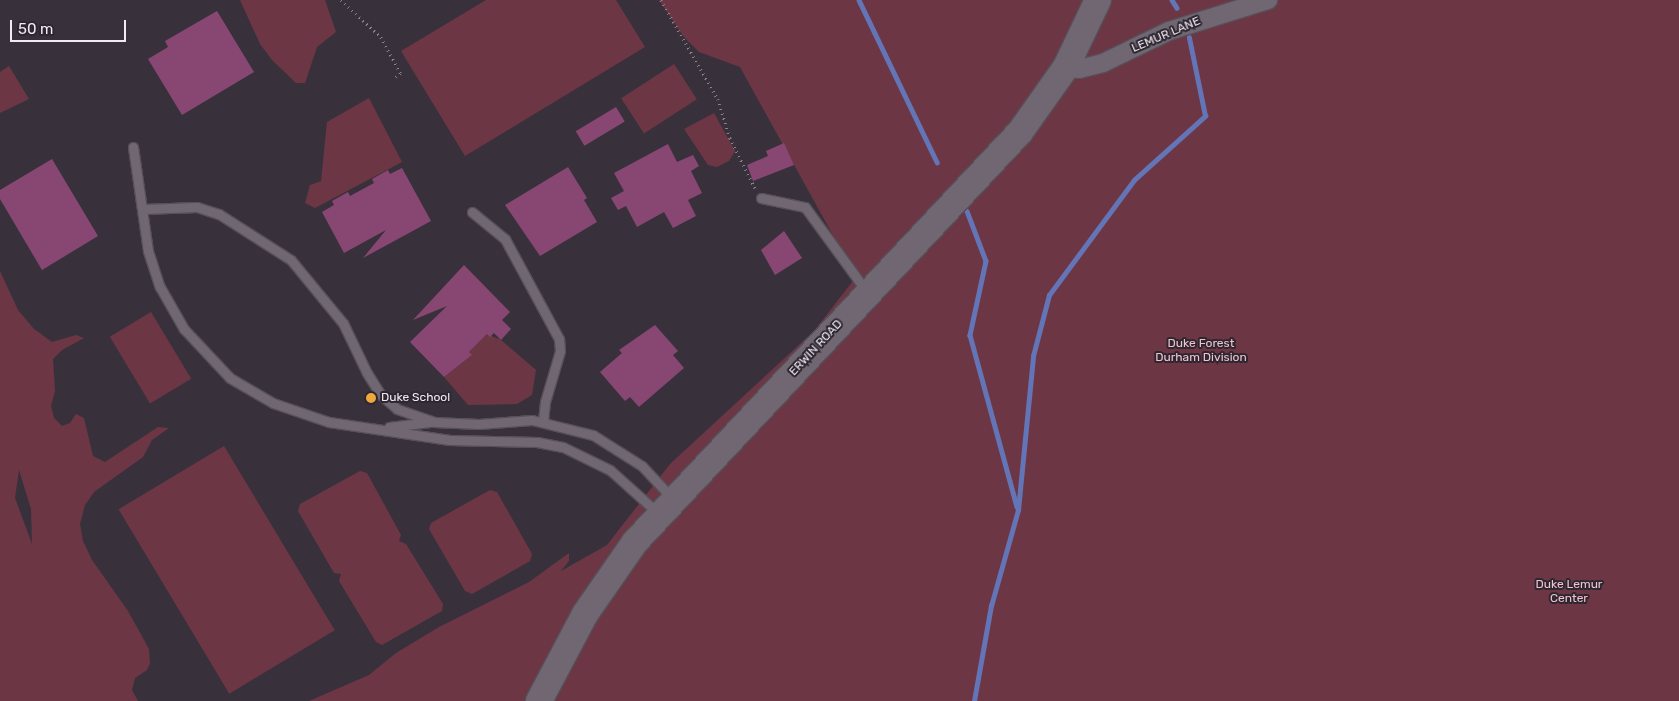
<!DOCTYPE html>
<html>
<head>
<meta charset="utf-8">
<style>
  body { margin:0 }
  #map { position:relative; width:1679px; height:701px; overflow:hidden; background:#38313b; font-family:Rubik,sans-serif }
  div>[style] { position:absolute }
  .green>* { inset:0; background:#6d3645; transform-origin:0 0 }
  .stream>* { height:4.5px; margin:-2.25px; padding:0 2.25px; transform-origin:2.25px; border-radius:2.25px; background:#6375b7 }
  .building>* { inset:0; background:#884773; transform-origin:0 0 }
  .path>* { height:2.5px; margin-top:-1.25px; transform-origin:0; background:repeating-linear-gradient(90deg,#8a838c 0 1px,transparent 0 5px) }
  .roads { filter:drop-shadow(1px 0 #565058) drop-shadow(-1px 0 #565058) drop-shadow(0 1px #565058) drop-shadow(0 -1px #565058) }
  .service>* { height:9px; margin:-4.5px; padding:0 4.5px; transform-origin:4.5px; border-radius:4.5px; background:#706773 }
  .minor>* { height:18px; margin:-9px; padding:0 9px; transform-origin:9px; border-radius:9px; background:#706773 }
  .secondary>* { height:26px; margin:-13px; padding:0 13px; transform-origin:13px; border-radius:13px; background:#706773 }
  .dots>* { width:14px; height:14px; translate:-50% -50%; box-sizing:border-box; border:2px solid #2e2731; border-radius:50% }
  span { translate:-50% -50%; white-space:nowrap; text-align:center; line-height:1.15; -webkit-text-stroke:4px #2e2731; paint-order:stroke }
  .street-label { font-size:12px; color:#f1ecf3 }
  .park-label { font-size:12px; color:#f1c3cd }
  .poi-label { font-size:12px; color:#f1ecf3 }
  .left { translate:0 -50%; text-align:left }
  .scale { position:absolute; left:10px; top:20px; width:116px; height:22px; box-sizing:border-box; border:2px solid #f1ecf3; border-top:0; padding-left:6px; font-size:15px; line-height:18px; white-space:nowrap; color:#f1ecf3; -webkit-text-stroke:4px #2e2731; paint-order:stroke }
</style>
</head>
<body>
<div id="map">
  <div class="green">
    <div style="clip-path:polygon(240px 0,325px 0,336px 32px,317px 47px,305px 83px,296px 83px,272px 60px,260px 44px)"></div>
    <div style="clip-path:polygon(486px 0,616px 0,645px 47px,465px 156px,401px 51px)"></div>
    <div style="clip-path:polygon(659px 0,1679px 0,1679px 701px,309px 701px,369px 675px,396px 653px,439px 627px,529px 582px,569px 553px,569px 561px,561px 571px,607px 545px,670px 464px,814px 331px,856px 277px,740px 67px,699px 52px,684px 37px)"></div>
    <div style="left:674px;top:64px;width:42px;height:63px;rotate:57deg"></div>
    <div style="clip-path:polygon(9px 66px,29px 99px,0 113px,0 72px)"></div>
    <div style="clip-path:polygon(369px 98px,402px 162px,315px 208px,305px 203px,310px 185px,321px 181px,327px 122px)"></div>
    <div style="clip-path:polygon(714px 113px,735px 151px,729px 161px,717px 167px,708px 165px,684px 129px)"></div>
    <div style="clip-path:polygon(evenodd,0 271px,18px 310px,34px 329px,52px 342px,76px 335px,84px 338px,62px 350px,53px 359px,55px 391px,51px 406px,54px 418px,62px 426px,70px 423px,76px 414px,84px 418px,93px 456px,105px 462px,158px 427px,169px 428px,152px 440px,143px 457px,94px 492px,85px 505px,80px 524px,83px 541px,92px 560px,128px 611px,149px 649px,150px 663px,147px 670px,135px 678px,132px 690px,138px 701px,0 701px,0 271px,19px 470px,31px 509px,32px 544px,15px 498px,19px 470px)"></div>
    <div style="left:151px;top:312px;width:78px;height:48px;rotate:59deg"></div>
    <div style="clip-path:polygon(487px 334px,501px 340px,536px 370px,532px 395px,517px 404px,468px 405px,444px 377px,471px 356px,469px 352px)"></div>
    <div style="left:224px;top:446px;width:215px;height:123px;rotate:59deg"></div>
    <div style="clip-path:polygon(360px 471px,367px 473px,401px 535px,399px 541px,406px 544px,443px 604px,442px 611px,382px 645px,376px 642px,339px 581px,341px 574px,334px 573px,298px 511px,300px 504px)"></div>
    <div style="clip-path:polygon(490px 490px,497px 492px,532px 554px,530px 561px,472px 594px,465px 591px,429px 529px,431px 523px)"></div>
  </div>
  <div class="stream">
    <div style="left:859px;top:0;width:180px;rotate:64.3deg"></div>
    <div style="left:1172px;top:0;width:9px;rotate:58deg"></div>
    <div style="left:967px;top:211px;width:53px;rotate:69.2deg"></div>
    <div style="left:986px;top:261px;width:76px;rotate:102.2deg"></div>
    <div style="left:970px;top:335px;width:178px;rotate:74.7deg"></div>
    <div style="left:974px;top:701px;width:97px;rotate:-79.9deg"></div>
    <div style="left:991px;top:606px;width:100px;rotate:-74.3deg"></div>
    <div style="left:1018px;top:510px;width:155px;rotate:-84.4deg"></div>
    <div style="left:1033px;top:356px;width:63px;rotate:-75.3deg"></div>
    <div style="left:1049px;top:295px;width:143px;rotate:-53.5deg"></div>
    <div style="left:1134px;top:180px;width:96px;rotate:-42deg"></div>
    <div style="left:1205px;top:116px;width:80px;rotate:-101.6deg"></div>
  </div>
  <div class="building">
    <div style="clip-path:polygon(217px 11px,254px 72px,182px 115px,148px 59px,168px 47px,165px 41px)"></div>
    <div style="left:616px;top:107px;width:17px;height:47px;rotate:59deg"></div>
    <div style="clip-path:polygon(784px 143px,794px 165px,753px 181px,747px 165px,768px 156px,766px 151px)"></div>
    <div style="clip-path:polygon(668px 144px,677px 162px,693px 155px,699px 166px,691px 171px,702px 193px,688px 200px,696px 216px,673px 228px,664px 212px,637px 227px,626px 206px,618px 210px,611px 198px,624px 191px,614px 173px)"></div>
    <div style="clip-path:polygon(52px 159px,98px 236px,42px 270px,0 199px,0 190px)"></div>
    <div style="clip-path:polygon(568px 167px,587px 198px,584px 200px,597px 222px,540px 256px,505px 205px)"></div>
    <div style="clip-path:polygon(402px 168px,431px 221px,363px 258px,386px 230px,344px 253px,322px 212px,334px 205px,332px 201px,348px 192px,350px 196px,374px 183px,372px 179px,388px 170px,390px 174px)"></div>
    <div style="clip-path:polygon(784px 231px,802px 258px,775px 275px,761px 250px)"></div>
    <div style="clip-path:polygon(464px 265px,510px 312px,502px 320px,511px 329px,501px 340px,494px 333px,490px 337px,487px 334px,469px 352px,472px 355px,444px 377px,410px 342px,447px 306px,413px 320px)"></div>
    <div style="clip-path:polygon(655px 325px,678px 351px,673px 355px,684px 368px,639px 407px,630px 397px,625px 401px,600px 372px,622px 353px,619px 350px)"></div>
  </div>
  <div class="path">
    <div style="left:341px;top:0;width:54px;rotate:42.8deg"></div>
    <div style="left:381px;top:37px;width:42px;rotate:61.6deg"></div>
    <div style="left:401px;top:74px;width:7px;rotate:146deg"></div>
    <div style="left:661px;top:0;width:114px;rotate:60.1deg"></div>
    <div style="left:718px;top:99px;width:41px;rotate:72.9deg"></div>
    <div style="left:730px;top:138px;width:56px;rotate:63.4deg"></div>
  </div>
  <div class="roads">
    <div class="service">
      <div style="left:133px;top:147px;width:105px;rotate:81.8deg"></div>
      <div style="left:148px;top:251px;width:38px;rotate:72deg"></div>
      <div style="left:160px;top:287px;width:48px;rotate:60.3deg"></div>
      <div style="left:184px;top:329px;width:67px;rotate:46.8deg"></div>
      <div style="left:230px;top:378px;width:50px;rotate:30.2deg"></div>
      <div style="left:273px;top:403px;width:59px;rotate:18.7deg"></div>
      <div style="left:329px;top:422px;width:122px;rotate:8.5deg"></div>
      <div style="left:450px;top:440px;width:87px;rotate:1.3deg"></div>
      <div style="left:537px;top:442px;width:26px;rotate:11deg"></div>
      <div style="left:563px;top:447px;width:52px;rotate:26.1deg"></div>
      <div style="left:610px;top:470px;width:66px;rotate:41.9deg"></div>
      <div style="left:761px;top:198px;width:45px;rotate:11.6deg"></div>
      <div style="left:805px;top:207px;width:105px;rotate:53.9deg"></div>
      <div style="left:143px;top:209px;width:54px;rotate:-2.1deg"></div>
      <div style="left:197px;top:207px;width:23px;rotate:18deg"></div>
      <div style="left:219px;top:214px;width:85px;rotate:32.6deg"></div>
      <div style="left:291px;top:260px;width:82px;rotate:50.5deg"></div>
      <div style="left:343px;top:323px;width:55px;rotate:64.4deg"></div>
      <div style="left:367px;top:373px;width:25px;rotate:58deg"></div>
      <div style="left:380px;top:394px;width:23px;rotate:41deg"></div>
      <div style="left:397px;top:409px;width:39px;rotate:19deg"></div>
      <div style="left:434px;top:422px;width:45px;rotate:2.5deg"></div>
      <div style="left:479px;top:424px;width:53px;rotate:-4.3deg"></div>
      <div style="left:532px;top:420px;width:63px;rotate:13.8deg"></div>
      <div style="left:593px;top:435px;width:58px;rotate:32.3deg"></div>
      <div style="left:642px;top:466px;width:45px;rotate:46.8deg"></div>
      <div style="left:472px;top:212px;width:43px;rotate:39.3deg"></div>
      <div style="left:505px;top:239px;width:114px;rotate:61.6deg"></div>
      <div style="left:559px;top:339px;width:12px;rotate:85deg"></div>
      <div style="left:560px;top:351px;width:53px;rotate:106.4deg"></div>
      <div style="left:545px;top:402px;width:20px;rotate:96deg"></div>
      <div style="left:389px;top:427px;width:41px;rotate:-7deg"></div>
    </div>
    <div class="minor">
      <div style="left:1066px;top:67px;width:13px;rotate:9deg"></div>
      <div style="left:1079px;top:69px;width:25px;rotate:-14deg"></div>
      <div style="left:1103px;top:63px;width:73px;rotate:-25.9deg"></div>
      <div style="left:1169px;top:31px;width:104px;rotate:-17.4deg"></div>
    </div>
    <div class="secondary">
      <div style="left:539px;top:701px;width:98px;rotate:-62.1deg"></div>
      <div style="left:585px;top:614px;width:88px;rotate:-55.2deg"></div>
      <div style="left:635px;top:542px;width:562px;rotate:-46.8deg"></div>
      <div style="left:1020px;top:132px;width:80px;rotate:-54.7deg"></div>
      <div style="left:1066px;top:67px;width:74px;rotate:-64.5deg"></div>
    </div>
  </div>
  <div class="dots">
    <div style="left:371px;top:398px;background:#eea83c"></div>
  </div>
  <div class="street-label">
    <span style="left:1166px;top:35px;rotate:-23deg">LEMUR LANE</span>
    <span style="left:816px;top:348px;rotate:-47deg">ERWIN ROAD</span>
  </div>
  <div class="park-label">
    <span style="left:1201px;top:351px">Duke Forest<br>Durham Division</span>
    <span style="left:1569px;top:592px">Duke Lemur<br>Center</span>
  </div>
  <div class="poi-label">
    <span class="left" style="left:381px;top:398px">Duke School</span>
  </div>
  <div class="scale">50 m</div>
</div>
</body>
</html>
